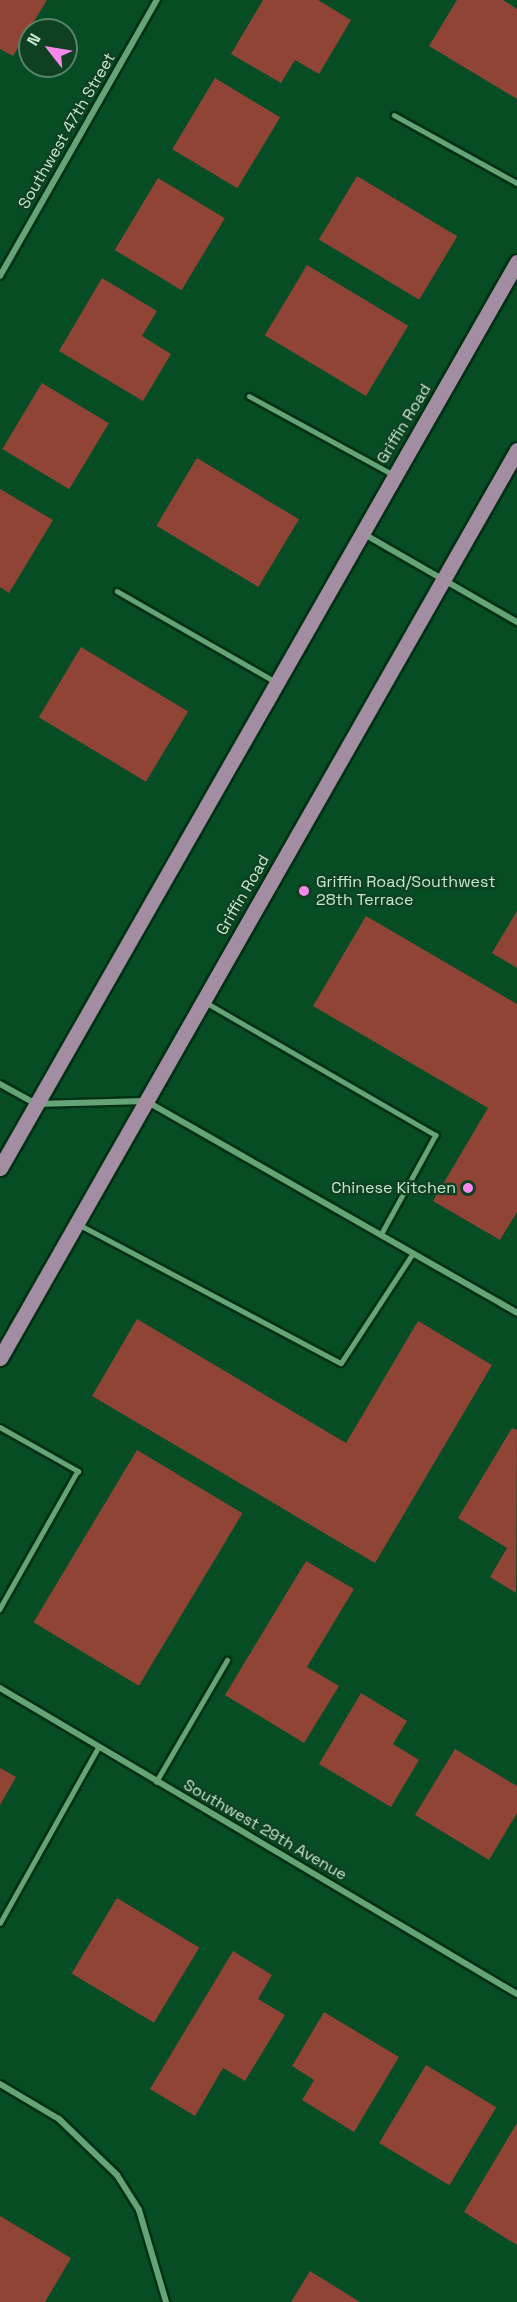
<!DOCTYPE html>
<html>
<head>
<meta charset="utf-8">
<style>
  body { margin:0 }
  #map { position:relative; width:517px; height:2302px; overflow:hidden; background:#064d26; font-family:"Space Grotesk",sans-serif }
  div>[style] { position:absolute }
  .building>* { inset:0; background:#8f4436; transform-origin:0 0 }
  .roads { filter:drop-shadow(2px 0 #003013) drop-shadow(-2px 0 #003013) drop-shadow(0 2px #003013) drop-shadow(0 -2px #003013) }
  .lane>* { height:4.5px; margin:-2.25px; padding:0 2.25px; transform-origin:2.25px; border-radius:2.25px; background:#65a477 }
  .street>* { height:6px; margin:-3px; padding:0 3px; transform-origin:3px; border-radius:3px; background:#65a477 }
  .primary>* { height:15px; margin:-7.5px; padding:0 7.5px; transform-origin:7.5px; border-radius:7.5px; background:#a28da2 }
  .dots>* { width:16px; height:16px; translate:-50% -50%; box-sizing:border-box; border:3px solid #0f4022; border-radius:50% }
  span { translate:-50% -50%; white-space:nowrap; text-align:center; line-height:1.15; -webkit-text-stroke:4.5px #0f4022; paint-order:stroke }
  .street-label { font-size:16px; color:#c8e7cf }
  .poi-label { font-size:16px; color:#c8e7cf }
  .left { translate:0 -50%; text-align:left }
  .right { translate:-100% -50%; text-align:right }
  .north { position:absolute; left:18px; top:18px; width:60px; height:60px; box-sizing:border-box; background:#0f4022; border:2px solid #598367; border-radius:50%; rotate:301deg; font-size:16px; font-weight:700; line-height:24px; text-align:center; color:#c8e7cf }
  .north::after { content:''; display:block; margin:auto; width:21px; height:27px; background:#f888ea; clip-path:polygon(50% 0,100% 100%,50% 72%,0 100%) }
</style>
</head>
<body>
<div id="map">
  <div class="building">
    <div style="clip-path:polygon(0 0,47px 0,13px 56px,0 49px)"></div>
    <div style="clip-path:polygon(263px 0,318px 0,351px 20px,319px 74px,295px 60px,281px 83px,231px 54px)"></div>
    <div style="clip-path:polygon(457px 0,503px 0,517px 9px,517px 99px,429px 46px)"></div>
    <div style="left:215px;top:78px;width:76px;height:83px;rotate:31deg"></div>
    <div style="left:357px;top:176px;width:117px;height:74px;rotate:31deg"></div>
    <div style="left:158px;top:178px;width:78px;height:84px;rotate:31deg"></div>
    <div style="left:307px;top:265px;width:118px;height:82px;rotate:31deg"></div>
    <div style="clip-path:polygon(102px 278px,157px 311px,142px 336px,171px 354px,143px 401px,59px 351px)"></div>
    <div style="left:42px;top:383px;width:78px;height:77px;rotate:31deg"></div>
    <div style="left:197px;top:458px;width:119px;height:79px;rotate:31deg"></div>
    <div style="clip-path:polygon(0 489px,53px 520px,9px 593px,0 587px)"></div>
    <div style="left:81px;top:647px;width:125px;height:82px;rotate:31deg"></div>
    <div style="clip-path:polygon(517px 911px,517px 968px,492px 953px)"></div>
    <div style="clip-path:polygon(366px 916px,517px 1004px,517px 1212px,500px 1240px,433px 1201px,488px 1108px,313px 1006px)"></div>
    <div style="clip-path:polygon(137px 1319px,346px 1443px,418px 1321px,492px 1365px,375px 1563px,92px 1396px)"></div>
    <div style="clip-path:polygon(512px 1428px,517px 1430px,516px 1593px,490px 1577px,507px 1548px,458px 1518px)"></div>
    <div style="left:137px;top:1450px;width:123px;height:201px;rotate:31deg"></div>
    <div style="clip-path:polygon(306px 1561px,354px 1589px,307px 1667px,339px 1686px,304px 1743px,225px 1695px)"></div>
    <div style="clip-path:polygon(361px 1693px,407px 1721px,393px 1744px,419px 1760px,391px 1807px,319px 1764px)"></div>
    <div style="clip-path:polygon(455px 1749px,517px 1786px,517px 1813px,489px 1860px,415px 1815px)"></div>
    <div style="clip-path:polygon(0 1768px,16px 1777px,0 1805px)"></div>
    <div style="left:117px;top:1898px;width:96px;height:88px;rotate:31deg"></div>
    <div style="clip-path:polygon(233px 1951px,272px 1975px,258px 1999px,285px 2015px,245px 2081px,223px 2068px,195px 2116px,150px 2089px)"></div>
    <div style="clip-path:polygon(324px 2012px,399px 2057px,354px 2132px,302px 2100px,314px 2080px,292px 2066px)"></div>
    <div style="left:426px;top:2065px;width:82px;height:91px;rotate:31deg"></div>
    <div style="clip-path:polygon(517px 2123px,517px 2245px,464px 2212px)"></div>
    <div style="clip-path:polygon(0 2216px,71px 2258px,45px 2302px,0 2302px)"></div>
    <div style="clip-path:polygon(310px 2271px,360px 2302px,291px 2302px)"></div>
  </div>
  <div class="roads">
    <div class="lane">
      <div style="left:394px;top:115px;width:141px;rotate:28.9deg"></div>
      <div style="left:249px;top:396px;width:163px;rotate:28.6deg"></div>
      <div style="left:117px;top:591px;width:181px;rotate:29.8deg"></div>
      <div style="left:207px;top:1003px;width:264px;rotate:30deg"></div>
      <div style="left:436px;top:1135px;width:114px;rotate:118.8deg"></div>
      <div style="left:80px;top:1225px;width:295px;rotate:27.9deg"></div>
      <div style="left:341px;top:1363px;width:131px;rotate:-56.8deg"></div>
      <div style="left:0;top:1427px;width:90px;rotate:29.4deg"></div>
      <div style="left:78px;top:1471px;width:159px;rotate:119.5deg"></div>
      <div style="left:156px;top:1782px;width:141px;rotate:-59.8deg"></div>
      <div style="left:0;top:1923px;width:201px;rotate:-60.8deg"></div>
    </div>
    <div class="street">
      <div style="left:0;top:276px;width:318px;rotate:-60.4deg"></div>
      <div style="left:364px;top:534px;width:177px;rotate:29.9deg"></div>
      <div style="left:0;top:1084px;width:41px;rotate:29.1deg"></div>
      <div style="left:36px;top:1104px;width:110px;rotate:-1.6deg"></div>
      <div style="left:146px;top:1101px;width:427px;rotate:29.7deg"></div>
      <div style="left:0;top:1688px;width:601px;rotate:30.62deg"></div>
      <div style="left:0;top:2084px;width:69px;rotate:30.7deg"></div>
      <div style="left:59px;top:2119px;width:81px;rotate:44deg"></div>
      <div style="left:117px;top:2175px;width:41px;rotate:57.8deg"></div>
      <div style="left:139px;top:2210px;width:96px;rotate:73.6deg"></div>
    </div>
    <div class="primary">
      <div style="left:0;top:1168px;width:1043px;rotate:-60.29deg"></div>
      <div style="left:0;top:1358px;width:1045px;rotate:-60.34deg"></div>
    </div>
  </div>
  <div class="dots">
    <div style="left:304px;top:891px;background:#f888ea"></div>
    <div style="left:468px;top:1188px;background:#f888ea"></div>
  </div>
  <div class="street-label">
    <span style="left:67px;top:131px;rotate:-60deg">Southwest 47th Street</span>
    <span style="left:404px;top:424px;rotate:-59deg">Griffin Road</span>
    <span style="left:243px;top:895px;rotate:-60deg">Griffin Road</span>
    <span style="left:265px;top:1830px;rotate:30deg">Southwest 29th Avenue</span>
  </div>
  <div class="poi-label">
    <span class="left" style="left:316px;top:891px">Griffin Road/Southwest<br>28th Terrace</span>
    <span class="right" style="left:456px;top:1188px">Chinese Kitchen</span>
  </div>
  <div class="north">N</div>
</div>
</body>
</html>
